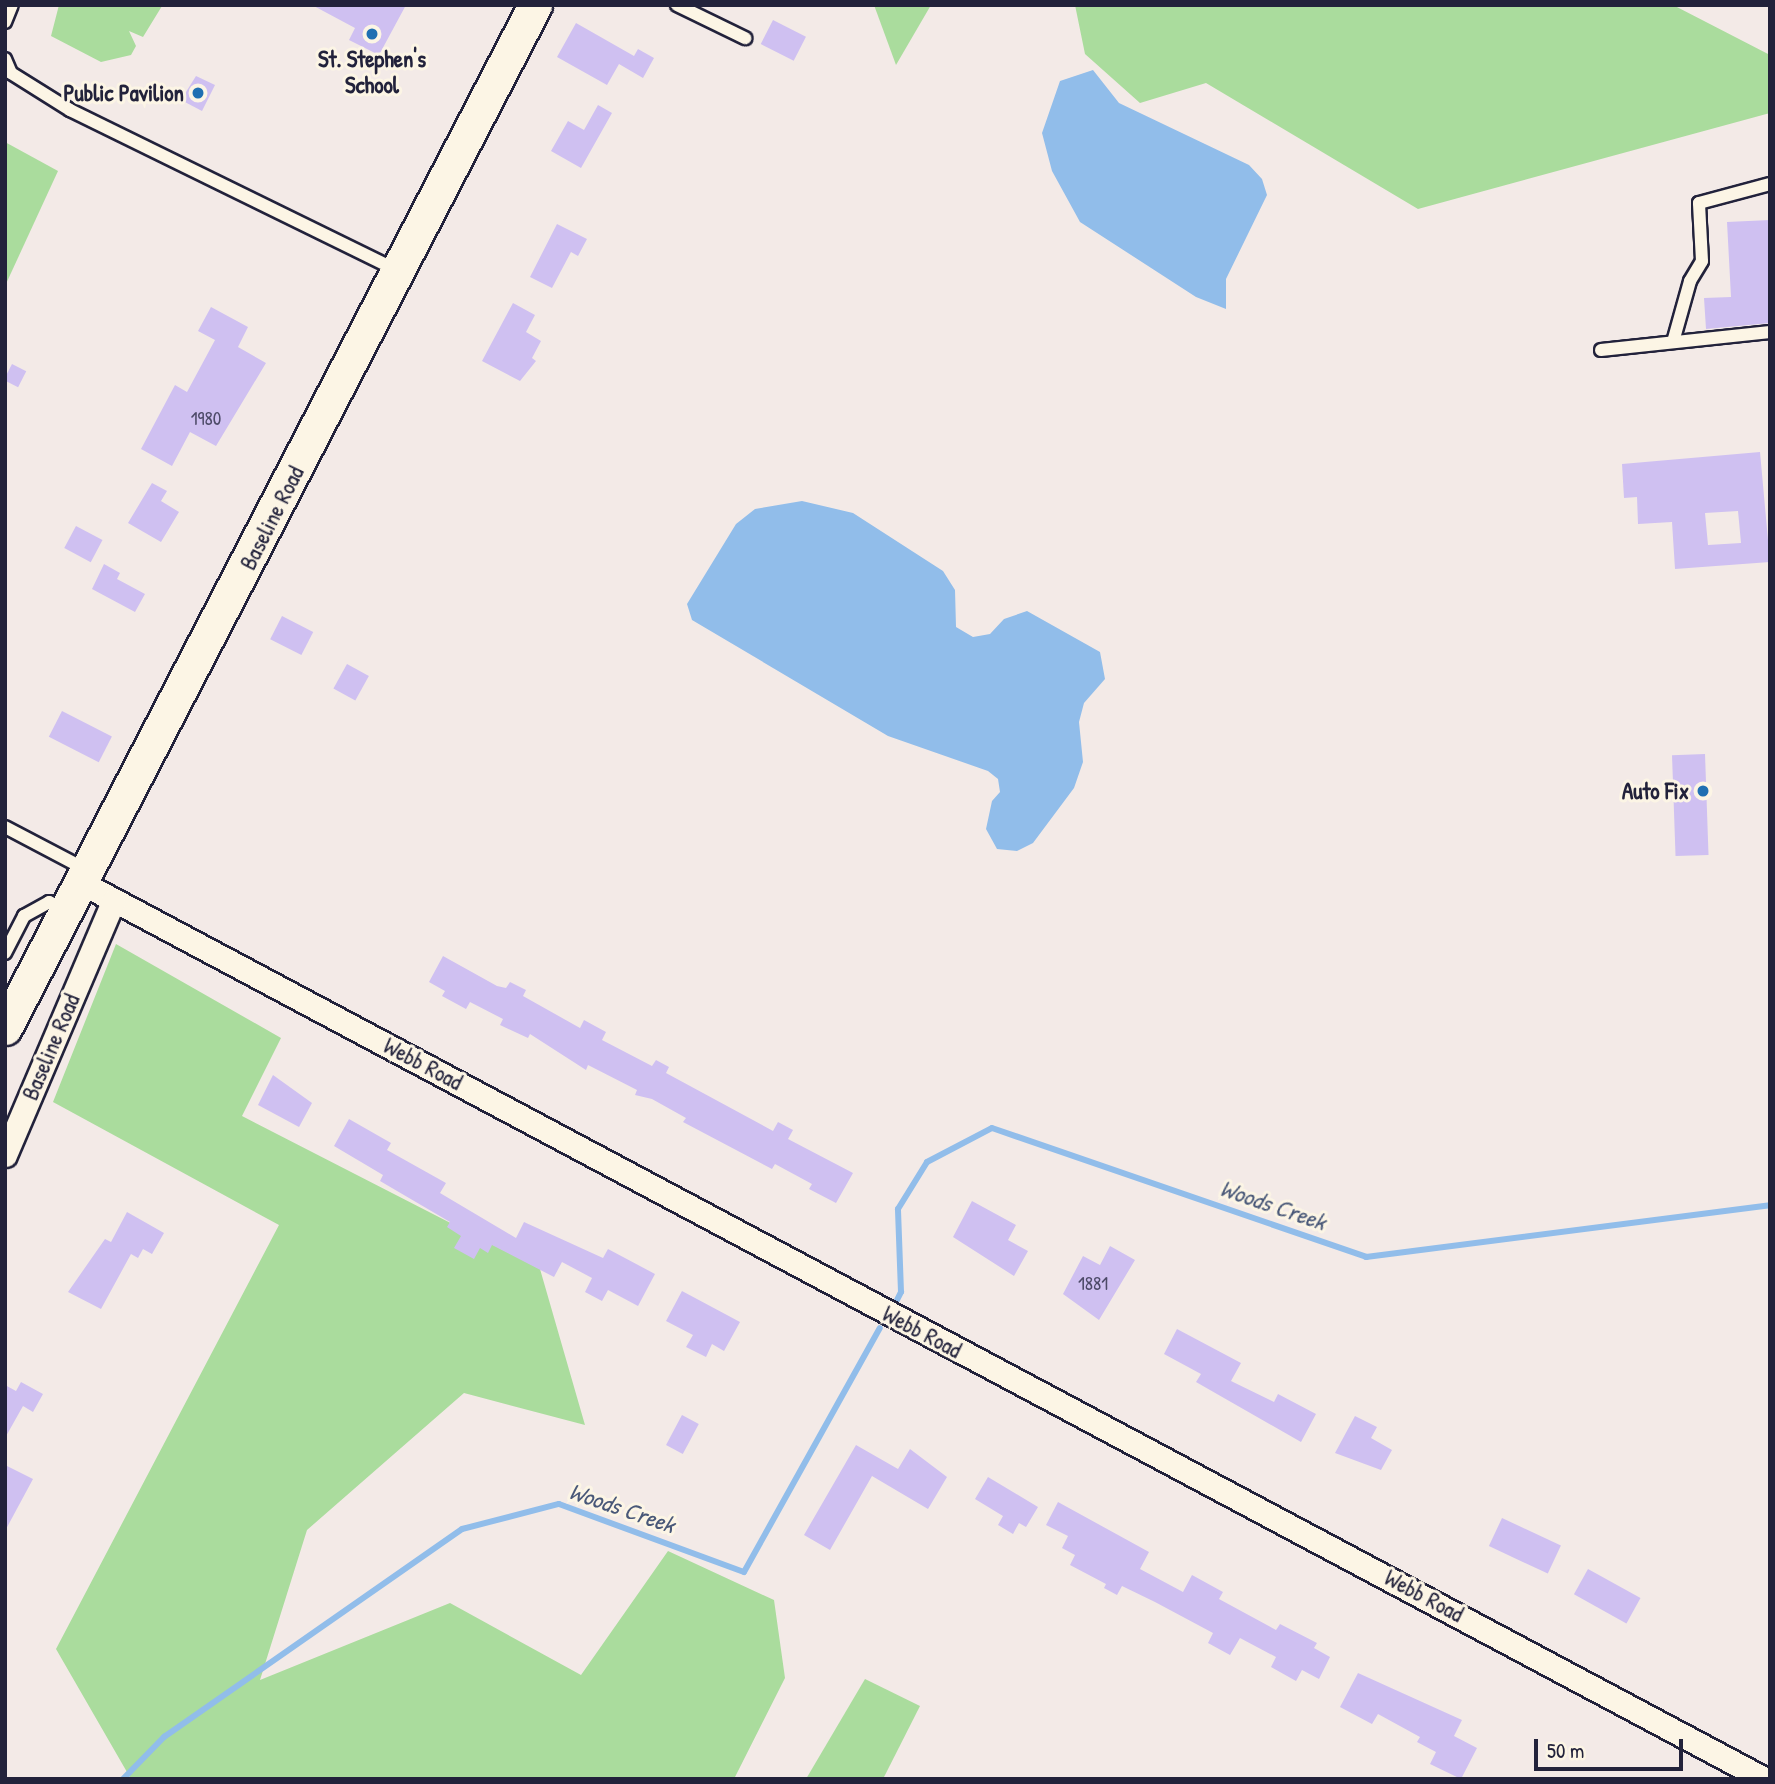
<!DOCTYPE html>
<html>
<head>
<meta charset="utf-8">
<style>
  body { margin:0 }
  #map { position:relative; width:1775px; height:1784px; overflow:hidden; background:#f3eae7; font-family:"Patrick Hand",sans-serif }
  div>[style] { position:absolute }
  .green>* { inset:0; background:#aadc9d }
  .water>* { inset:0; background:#91bdea }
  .stream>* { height:6px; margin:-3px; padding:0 3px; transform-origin:3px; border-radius:3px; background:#91bdea }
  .building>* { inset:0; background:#cfc0f1; transform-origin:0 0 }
  .roads { filter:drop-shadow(2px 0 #22223b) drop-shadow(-2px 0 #22223b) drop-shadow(0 2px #22223b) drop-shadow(0 -2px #22223b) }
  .lane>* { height:12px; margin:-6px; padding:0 6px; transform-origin:6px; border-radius:6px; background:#fcf5e5 }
  .street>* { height:23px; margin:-11.5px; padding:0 11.5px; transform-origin:11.5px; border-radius:11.5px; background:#fcf5e5 }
  .secondary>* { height:33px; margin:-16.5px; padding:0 16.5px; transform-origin:16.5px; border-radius:16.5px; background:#fcf5e5 }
  .dots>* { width:19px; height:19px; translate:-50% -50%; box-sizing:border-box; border:4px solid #fcf5e5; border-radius:50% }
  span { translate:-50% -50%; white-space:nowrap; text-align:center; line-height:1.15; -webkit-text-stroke:6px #fcf5e5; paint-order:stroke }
  .number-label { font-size:19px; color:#4d4a68 }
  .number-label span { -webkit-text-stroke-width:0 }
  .poi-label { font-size:23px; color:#22223b; font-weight:700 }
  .right { translate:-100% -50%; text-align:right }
  .street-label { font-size:23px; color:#22223b }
  .water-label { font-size:24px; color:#495878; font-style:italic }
  .frame { position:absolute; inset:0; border:7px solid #22223b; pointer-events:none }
  .scale { position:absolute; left:1534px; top:1739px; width:149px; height:32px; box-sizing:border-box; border:4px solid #22223b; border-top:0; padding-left:9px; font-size:21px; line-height:24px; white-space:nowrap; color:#22223b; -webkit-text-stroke:5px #fcf5e5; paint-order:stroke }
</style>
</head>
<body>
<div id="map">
  <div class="green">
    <div style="clip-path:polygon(59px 5px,160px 5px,162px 6px,143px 37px,129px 31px,136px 46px,131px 55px,101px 62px,51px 36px)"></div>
    <div style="clip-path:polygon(874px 5px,931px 5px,896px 65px)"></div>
    <div style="clip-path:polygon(1075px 5px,1673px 5px,1770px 55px,1770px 113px,1418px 209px,1206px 83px,1140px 103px,1085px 54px)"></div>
    <div style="clip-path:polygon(5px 142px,58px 171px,5px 286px)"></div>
    <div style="clip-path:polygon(116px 944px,281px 1038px,242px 1116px,540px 1269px,585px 1425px,464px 1393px,307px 1530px,260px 1680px,450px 1603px,581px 1675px,668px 1551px,774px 1600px,785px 1678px,734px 1779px,131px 1779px,56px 1649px,279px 1225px,53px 1102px)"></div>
    <div style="clip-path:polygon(865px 1679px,920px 1706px,883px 1779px,806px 1779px)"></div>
  </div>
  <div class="water">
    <div style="clip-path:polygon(1093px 70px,1119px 103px,1249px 165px,1262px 179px,1267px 195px,1226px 279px,1226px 309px,1196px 297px,1080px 222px,1052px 171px,1042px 133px,1060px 81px)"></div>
    <div style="clip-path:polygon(802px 501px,853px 513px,943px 571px,955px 590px,956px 627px,973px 637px,990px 634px,1004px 619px,1027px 611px,1100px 652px,1105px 679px,1084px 703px,1079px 722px,1083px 762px,1074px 788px,1033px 843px,1017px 851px,997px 849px,986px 829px,992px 801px,1000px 792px,998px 779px,988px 771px,888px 736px,692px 620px,687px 604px,736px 524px,755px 509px)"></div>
  </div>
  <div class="stream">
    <div style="left:897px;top:1300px;width:9px;rotate:-63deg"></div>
    <div style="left:901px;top:1292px;width:83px;rotate:-92.1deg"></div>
    <div style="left:898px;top:1209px;width:55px;rotate:-58.3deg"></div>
    <div style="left:927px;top:1162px;width:73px;rotate:-27.6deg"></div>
    <div style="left:992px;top:1128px;width:396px;rotate:19deg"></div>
    <div style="left:1366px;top:1257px;width:407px;rotate:-7.3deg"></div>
    <div style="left:123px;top:1779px;width:59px;rotate:-45.7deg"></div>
    <div style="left:164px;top:1737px;width:363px;rotate:-34.9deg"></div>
    <div style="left:462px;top:1529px;width:100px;rotate:-14.5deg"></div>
    <div style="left:559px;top:1504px;width:197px;rotate:20.2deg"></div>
    <div style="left:744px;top:1572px;width:279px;rotate:-60.9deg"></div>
  </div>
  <div class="building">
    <div style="clip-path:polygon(312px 5px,406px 5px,379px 55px,349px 40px,355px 28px)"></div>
    <div style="left:773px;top:20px;width:37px;height:27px;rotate:27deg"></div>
    <div style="clip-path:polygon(576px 23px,634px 56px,638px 49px,654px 58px,643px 78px,619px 64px,607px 85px,557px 57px)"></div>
    <div style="clip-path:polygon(196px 76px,215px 85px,202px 111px,181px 100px)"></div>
    <div style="clip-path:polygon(598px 105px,612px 113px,581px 168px,551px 151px,568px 121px,584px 130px)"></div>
    <div style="clip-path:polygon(1770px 220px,1770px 323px,1706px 329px,1704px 298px,1731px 297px,1727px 222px)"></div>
    <div style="clip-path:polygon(557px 224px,587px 239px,578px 256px,571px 252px,552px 288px,530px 277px)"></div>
    <div style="clip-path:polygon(513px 303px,535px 315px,526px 332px,541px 341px,532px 358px,536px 361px,520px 381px,482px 361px)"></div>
    <div style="clip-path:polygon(211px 307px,248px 327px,238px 347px,266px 363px,216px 446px,190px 432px,172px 466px,141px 449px,175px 385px,187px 392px,215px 340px,198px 331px)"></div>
    <div style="left:12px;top:364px;width:16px;height:18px;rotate:27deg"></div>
    <div style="clip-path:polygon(evenodd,1760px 452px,1770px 562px,1675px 569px,1672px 522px,1638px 524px,1637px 497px,1624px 498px,1622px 464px,1760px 452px,1738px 511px,1741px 543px,1708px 545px,1705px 513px,1738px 511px)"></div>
    <div style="clip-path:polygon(152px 483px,167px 491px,161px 501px,179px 512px,161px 542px,128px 523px)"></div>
    <div style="left:76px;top:526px;width:30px;height:25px;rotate:28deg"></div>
    <div style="clip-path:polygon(104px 564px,120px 573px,117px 579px,145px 594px,135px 612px,92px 589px)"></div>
    <div style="left:282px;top:616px;width:35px;height:26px;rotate:27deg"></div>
    <div style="left:347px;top:664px;width:25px;height:28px;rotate:29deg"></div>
    <div style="left:62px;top:711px;width:56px;height:29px;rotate:27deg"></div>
    <div style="left:1705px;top:754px;width:101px;height:33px;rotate:88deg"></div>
    <div style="clip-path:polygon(443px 956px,497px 986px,506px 988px,510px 982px,526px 990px,523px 996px,580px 1028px,584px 1020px,606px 1032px,602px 1040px,652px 1066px,656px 1060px,669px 1067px,666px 1073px,773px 1131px,778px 1122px,793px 1130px,788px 1139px,853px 1173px,836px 1203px,809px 1189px,812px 1184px,775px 1164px,772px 1169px,683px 1122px,686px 1118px,652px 1099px,635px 1095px,637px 1090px,588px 1065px,586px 1070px,530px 1034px,528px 1038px,500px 1025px,503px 1019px,470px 1002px,466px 1009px,442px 996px,445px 991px,429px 982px)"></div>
    <div style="clip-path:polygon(273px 1075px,312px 1103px,299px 1127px,258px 1105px)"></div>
    <div style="clip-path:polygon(349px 1119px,391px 1143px,387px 1150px,446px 1183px,440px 1193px,516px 1238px,524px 1222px,603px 1258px,608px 1249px,655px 1274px,638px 1306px,608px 1290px,602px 1301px,585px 1292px,592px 1278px,562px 1262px,554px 1277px,492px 1245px,488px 1253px,480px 1248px,474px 1259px,454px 1248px,461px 1236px,447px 1227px,450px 1222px,380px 1181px,383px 1175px,334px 1146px)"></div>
    <div style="clip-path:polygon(972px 1201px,1016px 1225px,1008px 1240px,1028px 1251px,1014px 1276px,953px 1237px)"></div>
    <div style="clip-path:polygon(127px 1212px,164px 1233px,152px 1254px,143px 1249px,138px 1258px,131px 1254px,101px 1309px,68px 1292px,105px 1239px,111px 1242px)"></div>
    <div style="clip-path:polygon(1110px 1246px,1135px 1260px,1099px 1320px,1063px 1294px,1083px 1256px,1100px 1265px)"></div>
    <div style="clip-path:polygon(682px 1291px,740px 1322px,724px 1351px,712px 1344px,706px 1357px,686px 1347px,693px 1335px,666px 1321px)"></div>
    <div style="clip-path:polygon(1177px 1329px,1241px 1363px,1231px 1381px,1274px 1402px,1278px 1394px,1316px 1414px,1301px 1442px,1196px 1382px,1201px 1374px,1164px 1354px)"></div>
    <div style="clip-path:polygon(21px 1382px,43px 1394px,33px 1412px,23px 1406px,5px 1438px,5px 1385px,16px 1391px)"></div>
    <div style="left:682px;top:1415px;width:19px;height:34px;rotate:28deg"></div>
    <div style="clip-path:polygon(1355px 1416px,1377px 1427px,1371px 1438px,1392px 1450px,1381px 1470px,1335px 1453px)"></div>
    <div style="clip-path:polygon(856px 1445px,898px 1469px,910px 1449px,947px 1477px,928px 1509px,872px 1476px,830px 1550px,804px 1535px)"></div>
    <div style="clip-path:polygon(5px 1465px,33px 1479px,5px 1531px)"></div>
    <div style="clip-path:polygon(988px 1477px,1038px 1507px,1026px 1527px,1019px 1523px,1013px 1534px,998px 1525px,1003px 1516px,975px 1499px)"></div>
    <div style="clip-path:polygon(1058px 1502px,1149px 1552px,1140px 1569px,1183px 1592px,1192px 1575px,1223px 1592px,1219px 1599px,1276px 1630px,1280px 1624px,1317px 1643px,1314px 1648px,1330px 1657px,1319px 1679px,1302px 1670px,1296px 1681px,1271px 1667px,1276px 1657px,1240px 1638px,1230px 1655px,1208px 1643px,1213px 1633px,1155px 1602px,1122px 1586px,1117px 1595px,1104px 1588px,1106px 1584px,1070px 1565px,1075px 1555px,1062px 1548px,1068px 1536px,1046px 1525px)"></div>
    <div style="left:1502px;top:1518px;width:65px;height:31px;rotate:25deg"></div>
    <div style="left:1588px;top:1569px;width:60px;height:29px;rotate:29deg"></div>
    <div style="clip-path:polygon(1358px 1673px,1462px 1720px,1454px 1736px,1477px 1748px,1461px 1779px,1430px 1764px,1436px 1752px,1417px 1742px,1420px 1737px,1378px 1714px,1372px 1724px,1340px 1707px)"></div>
  </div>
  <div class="roads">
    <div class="lane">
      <div style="left:677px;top:5px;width:76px;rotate:25.9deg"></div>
      <div style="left:5px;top:22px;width:18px;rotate:-68deg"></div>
      <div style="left:5px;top:59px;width:15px;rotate:67deg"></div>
      <div style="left:11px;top:73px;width:70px;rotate:32.1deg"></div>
      <div style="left:70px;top:110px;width:363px;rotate:26.1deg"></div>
      <div style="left:1673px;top:342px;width:63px;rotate:-74.4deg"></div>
      <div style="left:1690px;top:281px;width:23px;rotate:-59deg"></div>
      <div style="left:1702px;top:261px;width:58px;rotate:-93deg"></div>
      <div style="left:1699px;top:203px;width:73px;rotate:-15deg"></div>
      <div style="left:1601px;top:350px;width:170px;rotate:-6.1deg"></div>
      <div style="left:5px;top:827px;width:90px;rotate:27.7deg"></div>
      <div style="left:5px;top:953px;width:42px;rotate:-62.8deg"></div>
      <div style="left:24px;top:916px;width:29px;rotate:-29deg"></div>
      <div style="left:49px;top:902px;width:18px;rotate:27deg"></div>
    </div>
    <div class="street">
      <div style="left:82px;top:883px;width:1906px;rotate:28.04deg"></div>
      <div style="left:5px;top:1155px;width:277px;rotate:-66.9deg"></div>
    </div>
    <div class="secondary">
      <div style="left:5px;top:1028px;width:1152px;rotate:-62.61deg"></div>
    </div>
  </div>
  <div class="dots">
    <div style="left:372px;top:34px;background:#1f6fb2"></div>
    <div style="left:198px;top:93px;background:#1f6fb2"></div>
    <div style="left:1703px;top:791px;background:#1f6fb2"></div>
  </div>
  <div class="number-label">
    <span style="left:206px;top:419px">1980</span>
    <span style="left:1093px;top:1284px">1881</span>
  </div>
  <div class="poi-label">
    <span style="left:372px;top:72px">St. Stephen's<br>School</span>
    <span class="right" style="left:184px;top:93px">Public Pavilion</span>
    <span class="right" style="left:1689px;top:791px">Auto Fix</span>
  </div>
  <div class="street-label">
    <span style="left:272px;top:518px;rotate:-63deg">Baseline Road</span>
    <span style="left:51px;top:1047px;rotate:-67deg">Baseline Road</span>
    <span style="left:423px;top:1064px;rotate:28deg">Webb Road</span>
    <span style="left:922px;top:1332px;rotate:28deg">Webb Road</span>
    <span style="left:1424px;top:1596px;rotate:28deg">Webb Road</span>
  </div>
  <div class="water-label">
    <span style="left:1273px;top:1205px;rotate:19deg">Woods Creek</span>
    <span style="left:622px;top:1508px;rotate:19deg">Woods Creek</span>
  </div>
  <div class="frame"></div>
  <div class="scale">50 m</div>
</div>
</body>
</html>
